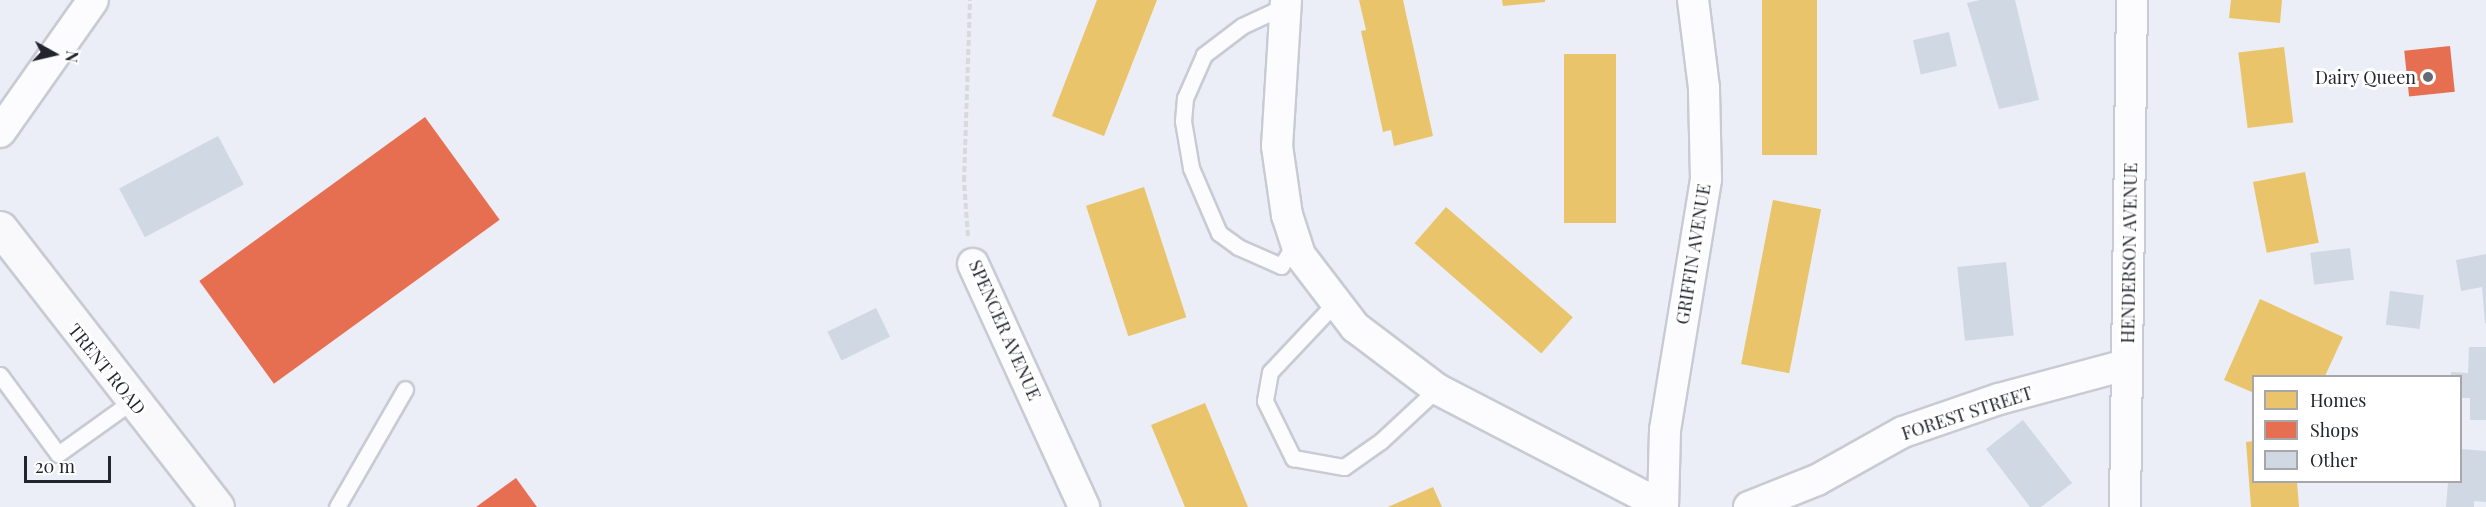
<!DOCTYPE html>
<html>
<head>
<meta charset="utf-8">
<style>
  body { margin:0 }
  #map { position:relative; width:2486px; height:507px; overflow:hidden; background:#ebeef6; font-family:"Playfair Display",serif }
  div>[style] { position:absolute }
  .homes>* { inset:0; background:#e9c46a; transform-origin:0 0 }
  .shops>* { inset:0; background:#e76f51; transform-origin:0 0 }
  .building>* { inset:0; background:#cfd8e3; transform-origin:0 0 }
  .path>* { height:4px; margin-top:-2px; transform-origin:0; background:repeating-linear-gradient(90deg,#d8d9dc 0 6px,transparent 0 9px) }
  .roads { filter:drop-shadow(2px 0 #c8cbd3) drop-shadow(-2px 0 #c8cbd3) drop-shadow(0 2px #c8cbd3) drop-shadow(0 -2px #c8cbd3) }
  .lane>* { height:15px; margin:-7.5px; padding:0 7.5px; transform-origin:7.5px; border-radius:7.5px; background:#fcfcfe }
  .street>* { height:30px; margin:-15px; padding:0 15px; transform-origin:15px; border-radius:15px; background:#fcfcfe }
  .secondary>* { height:33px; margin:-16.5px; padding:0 16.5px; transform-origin:16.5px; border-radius:16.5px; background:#f9f9fb }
  .dots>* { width:16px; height:16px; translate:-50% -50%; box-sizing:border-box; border:3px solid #fff; border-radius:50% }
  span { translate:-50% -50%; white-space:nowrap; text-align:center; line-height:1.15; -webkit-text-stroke:6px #fff; paint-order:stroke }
  .poi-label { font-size:18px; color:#22242e }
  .right { translate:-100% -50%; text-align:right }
  .street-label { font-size:18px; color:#22242e }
  .legend { position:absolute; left:2252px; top:375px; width:210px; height:108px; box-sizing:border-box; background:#fff; border:2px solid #a7a7ab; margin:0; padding:8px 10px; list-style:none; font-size:18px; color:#22242e }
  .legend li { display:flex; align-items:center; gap:12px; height:30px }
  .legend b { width:30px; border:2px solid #a7a7ab }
  .north { position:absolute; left:24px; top:24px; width:60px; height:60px; -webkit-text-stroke:4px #fff; paint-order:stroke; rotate:98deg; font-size:16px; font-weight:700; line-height:24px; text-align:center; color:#22242e }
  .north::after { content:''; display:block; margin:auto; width:21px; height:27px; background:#22242e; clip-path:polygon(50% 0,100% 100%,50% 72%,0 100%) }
  .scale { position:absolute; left:24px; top:456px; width:87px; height:27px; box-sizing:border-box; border:3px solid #22242e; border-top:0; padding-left:8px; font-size:18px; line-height:21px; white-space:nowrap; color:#22242e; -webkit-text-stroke:4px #fff; paint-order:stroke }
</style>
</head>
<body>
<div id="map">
  <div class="homes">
    <div style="clip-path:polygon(1097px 0,1157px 0,1104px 136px,1052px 116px)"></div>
    <div style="clip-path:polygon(1359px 0,1403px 0,1433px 136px,1394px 146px,1391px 130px,1383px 132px,1361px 31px,1366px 30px)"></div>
    <div style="clip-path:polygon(1502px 0,1545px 0,1545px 2px,1503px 6px)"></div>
    <div style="left:1762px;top:0;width:55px;height:155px"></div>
    <div style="clip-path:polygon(2231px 0,2282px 0,2280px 23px,2229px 18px)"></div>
    <div style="left:2284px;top:47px;width:76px;height:46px;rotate:83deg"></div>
    <div style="left:1564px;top:54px;width:52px;height:169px"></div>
    <div style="left:2305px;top:172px;width:72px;height:53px;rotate:79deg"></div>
    <div style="left:1144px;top:187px;width:137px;height:61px;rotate:72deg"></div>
    <div style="left:1773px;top:200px;width:49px;height:167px;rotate:11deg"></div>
    <div style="left:1446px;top:207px;width:168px;height:48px;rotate:41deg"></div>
    <div style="clip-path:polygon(2260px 299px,2343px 337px,2325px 376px,2254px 376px,2254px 393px,2224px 380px)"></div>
    <div style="clip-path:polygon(1205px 403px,1248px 507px,1185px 507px,1151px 425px)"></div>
    <div style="clip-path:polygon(2254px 441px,2254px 482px,2297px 482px,2299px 507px,2251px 507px,2246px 442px)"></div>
    <div style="clip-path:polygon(1433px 487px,1442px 507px,1388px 507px)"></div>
  </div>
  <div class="shops">
    <div style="left:2450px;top:46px;width:46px;height:46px;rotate:84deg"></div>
    <div style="left:425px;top:117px;width:127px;height:279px;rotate:54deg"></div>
    <div style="clip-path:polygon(516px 478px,537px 507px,476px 507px)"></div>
  </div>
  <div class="building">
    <div style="clip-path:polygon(1980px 0,2015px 0,2039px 100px,1999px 109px,1967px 3px)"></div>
    <div style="left:1949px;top:32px;width:35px;height:37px;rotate:77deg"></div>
    <div style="left:218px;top:136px;width:55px;height:112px;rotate:62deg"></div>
    <div style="left:2350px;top:248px;width:32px;height:40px;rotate:83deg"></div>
    <div style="clip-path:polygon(2486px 254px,2486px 323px,2485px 323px,2482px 287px,2461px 291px,2456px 260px)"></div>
    <div style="left:2006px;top:262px;width:74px;height:49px;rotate:84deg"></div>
    <div style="left:2390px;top:291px;width:34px;height:34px;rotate:7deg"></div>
    <div style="left:876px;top:308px;width:32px;height:54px;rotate:64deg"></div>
    <div style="clip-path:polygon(2469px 347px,2486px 347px,2486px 420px,2470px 420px,2470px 398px,2460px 398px,2460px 376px,2451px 376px,2451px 372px,2468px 373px)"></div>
    <div style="clip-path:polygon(2023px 420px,2072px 483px,2041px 507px,2030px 507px,1986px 449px)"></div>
    <div style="clip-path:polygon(2460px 449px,2486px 451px,2486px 502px,2474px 501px,2474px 507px,2446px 507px,2448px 482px,2460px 482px)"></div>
  </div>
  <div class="path">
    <div style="left:968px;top:236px;width:55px;rotate:-94.2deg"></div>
    <div style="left:964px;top:181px;width:181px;rotate:-88.1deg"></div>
  </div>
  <div class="roads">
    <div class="lane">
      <div style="left:1285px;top:6px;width:47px;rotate:155.1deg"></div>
      <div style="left:1242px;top:26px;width:48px;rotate:142.7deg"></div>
      <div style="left:1204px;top:55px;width:47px;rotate:113.8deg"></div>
      <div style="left:1185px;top:98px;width:23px;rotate:95deg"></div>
      <div style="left:1183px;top:121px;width:48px;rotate:80.3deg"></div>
      <div style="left:1191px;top:168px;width:71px;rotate:66.7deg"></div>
      <div style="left:1219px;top:233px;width:24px;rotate:36deg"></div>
      <div style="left:1238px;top:247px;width:47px;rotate:23.8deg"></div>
      <div style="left:1281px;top:266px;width:28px;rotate:-58deg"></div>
      <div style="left:1336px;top:302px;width:96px;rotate:133.3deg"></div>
      <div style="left:1270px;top:372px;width:29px;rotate:100deg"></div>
      <div style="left:1265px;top:401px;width:64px;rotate:63.8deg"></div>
      <div style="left:1293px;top:458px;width:52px;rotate:10deg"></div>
      <div style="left:1344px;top:467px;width:45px;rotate:-35.1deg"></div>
      <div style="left:1381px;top:441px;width:76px;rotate:-42.9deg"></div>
      <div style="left:0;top:375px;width:98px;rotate:53.7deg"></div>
      <div style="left:58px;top:454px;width:91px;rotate:-35.6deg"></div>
      <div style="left:337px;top:507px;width:136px;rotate:-60deg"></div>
    </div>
    <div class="street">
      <div style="left:1286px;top:0;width:146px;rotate:93.5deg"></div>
      <div style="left:1277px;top:146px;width:70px;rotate:81.8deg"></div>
      <div style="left:1287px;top:215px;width:42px;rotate:72deg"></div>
      <div style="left:1300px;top:255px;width:91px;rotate:52.6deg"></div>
      <div style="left:1355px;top:327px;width:103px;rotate:37.1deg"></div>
      <div style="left:1437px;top:389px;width:254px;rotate:27.4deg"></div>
      <div style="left:0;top:132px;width:161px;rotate:-54.8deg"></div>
      <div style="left:973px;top:264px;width:267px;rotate:65.4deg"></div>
      <div style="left:1663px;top:507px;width:77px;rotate:-88.5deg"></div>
      <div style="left:1665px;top:430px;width:254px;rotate:-80.7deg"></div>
      <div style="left:1706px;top:179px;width:91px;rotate:-91.3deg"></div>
      <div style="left:1704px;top:88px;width:89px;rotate:-97.1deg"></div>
      <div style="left:1749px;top:507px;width:73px;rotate:-21.7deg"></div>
      <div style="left:1817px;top:480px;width:98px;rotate:-29.2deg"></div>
      <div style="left:1903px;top:432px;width:102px;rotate:-19deg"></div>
      <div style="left:1999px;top:399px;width:131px;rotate:-15deg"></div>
      <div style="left:2125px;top:507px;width:507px;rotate:-89.21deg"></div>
    </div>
    <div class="secondary">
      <div style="left:0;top:228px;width:353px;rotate:52.1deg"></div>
    </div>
  </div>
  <div class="dots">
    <div style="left:2428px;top:77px;background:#686b74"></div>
  </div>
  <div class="poi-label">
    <span class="right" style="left:2416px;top:77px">Dairy Queen</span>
  </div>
  <div class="street-label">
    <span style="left:2129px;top:253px;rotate:-89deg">HENDERSON AVENUE</span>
    <span style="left:1693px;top:254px;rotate:-81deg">GRIFFIN AVENUE</span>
    <span style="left:1005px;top:330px;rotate:66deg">SPENCER AVENUE</span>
    <span style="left:107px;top:369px;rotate:51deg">TRENT ROAD</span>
    <span style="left:1967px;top:413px;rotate:-18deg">FOREST STREET</span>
  </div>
  <ul class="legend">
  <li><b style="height:16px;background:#e9c46a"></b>Homes</li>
  <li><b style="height:16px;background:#e76f51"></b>Shops</li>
  <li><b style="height:16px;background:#cfd8e3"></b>Other</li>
  </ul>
  <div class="north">N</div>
  <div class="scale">20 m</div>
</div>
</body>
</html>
